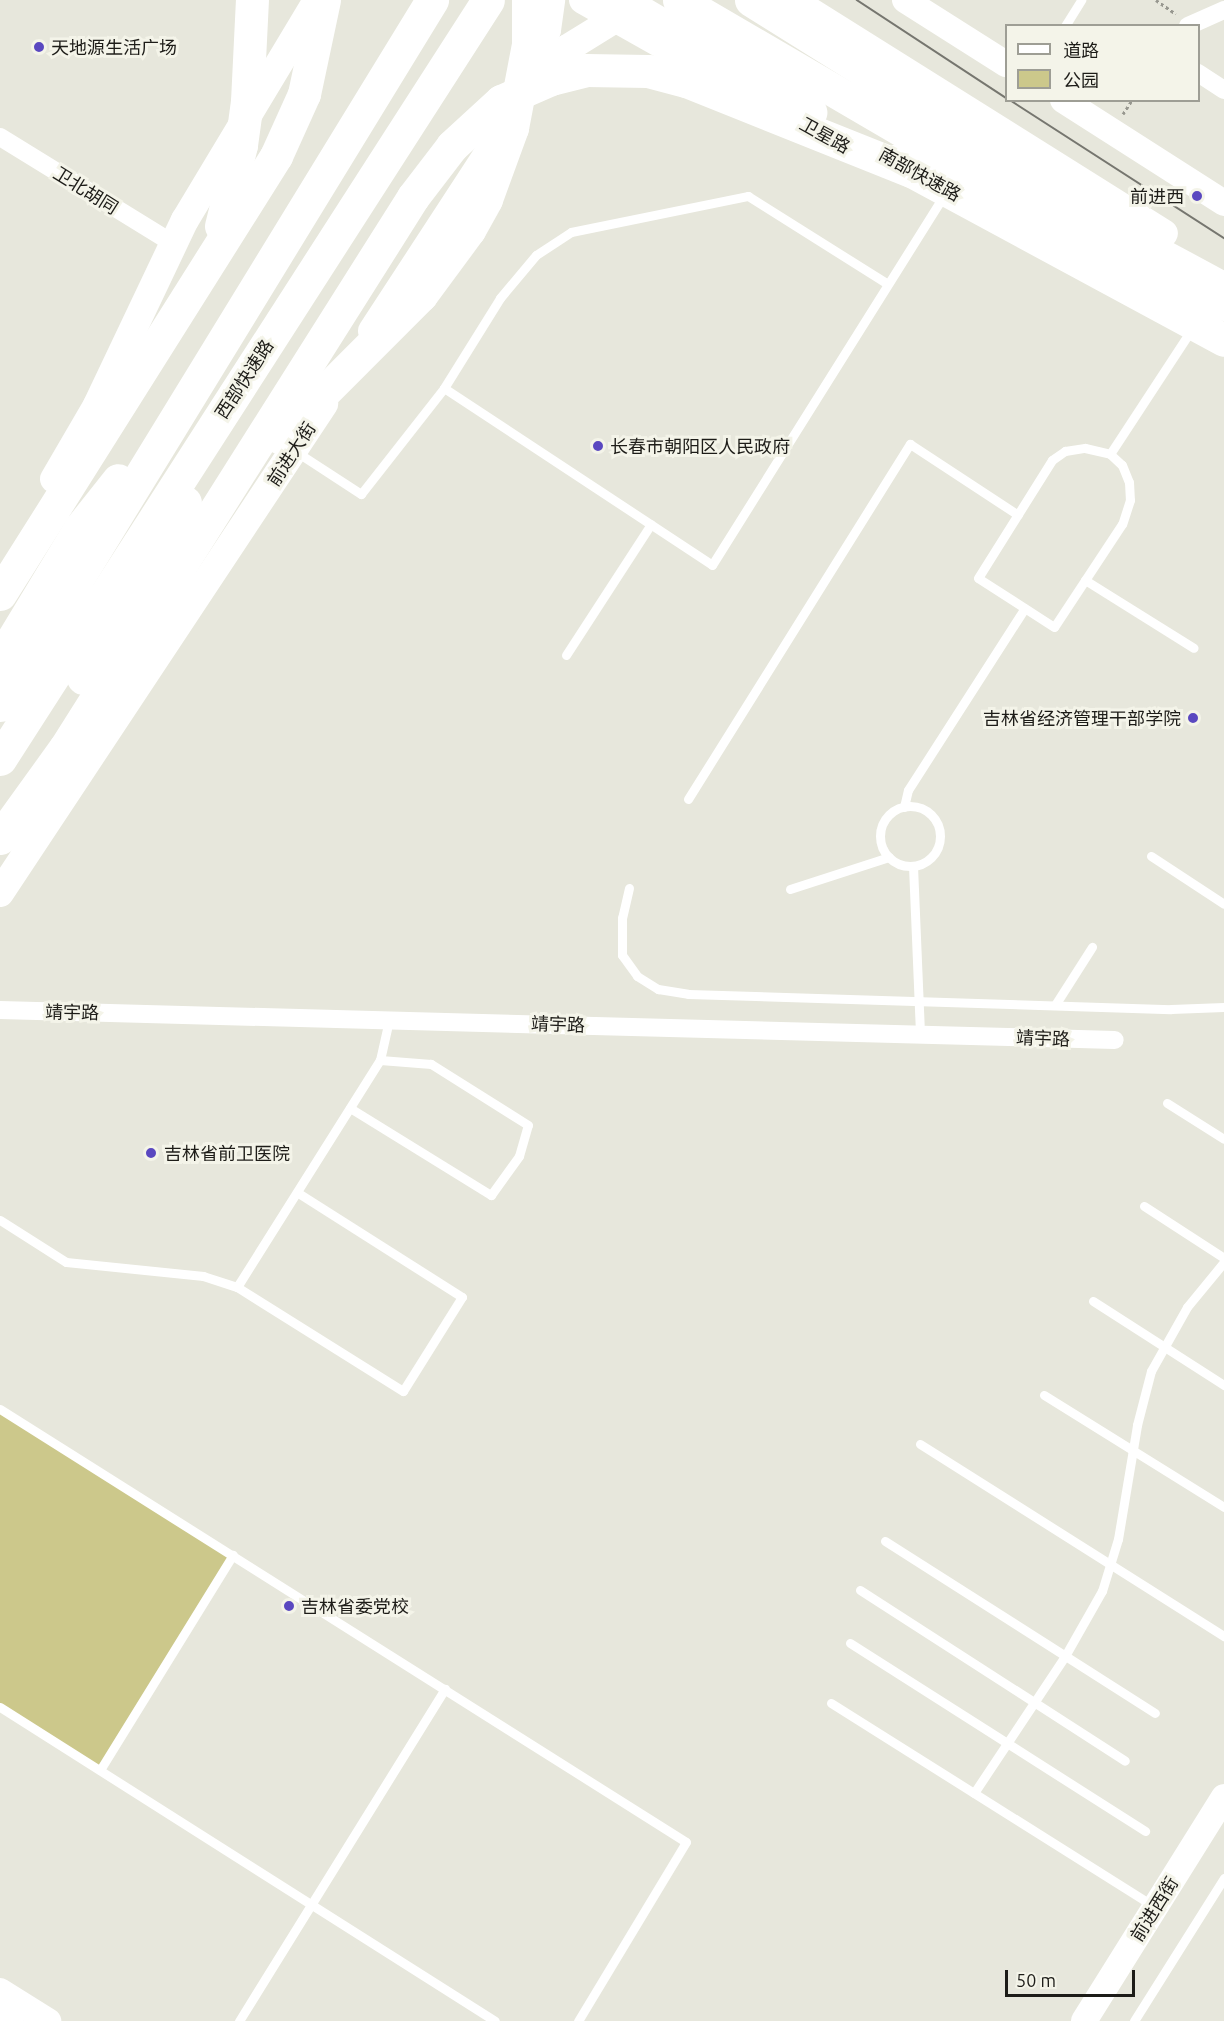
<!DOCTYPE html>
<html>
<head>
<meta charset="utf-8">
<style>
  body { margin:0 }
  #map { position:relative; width:1224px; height:2021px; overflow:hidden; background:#e7e7dc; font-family:Ubuntu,"Noto Sans SC",sans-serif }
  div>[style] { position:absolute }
  .green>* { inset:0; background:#ccc88b }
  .path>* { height:3px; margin-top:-1.5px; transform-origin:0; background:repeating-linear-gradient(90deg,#97978f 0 3px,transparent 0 6px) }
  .lane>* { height:9px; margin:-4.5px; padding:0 4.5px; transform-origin:4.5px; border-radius:4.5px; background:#fff }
  .lane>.ring { margin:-4.5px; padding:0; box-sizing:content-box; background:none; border:9px solid #fff; border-radius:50% }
  .street>* { height:18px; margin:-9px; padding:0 9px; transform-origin:9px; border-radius:9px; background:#fff }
  .secondary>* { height:26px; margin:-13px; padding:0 13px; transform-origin:13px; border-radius:13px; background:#fff }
  .primary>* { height:28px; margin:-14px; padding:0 14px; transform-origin:14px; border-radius:14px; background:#fff }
  .highway>* { height:33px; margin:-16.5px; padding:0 16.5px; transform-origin:16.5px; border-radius:16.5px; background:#fff }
  .tram>* { height:1.5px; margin:-0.75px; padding:0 0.75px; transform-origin:0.75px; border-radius:0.75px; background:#76766f }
  .dots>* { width:16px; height:16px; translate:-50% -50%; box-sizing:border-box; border:3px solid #f4f4e9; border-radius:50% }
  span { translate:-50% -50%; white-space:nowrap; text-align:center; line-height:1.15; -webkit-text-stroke:6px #f4f4e9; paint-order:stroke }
  .poi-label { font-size:18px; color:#1d1c18 }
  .left { translate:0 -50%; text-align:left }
  .right { translate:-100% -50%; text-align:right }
  .street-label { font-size:18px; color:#1d1c18 }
  .legend { position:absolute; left:1005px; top:24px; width:195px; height:78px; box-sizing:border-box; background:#f4f4e9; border:2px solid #9e9e95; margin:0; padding:8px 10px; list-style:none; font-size:18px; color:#1d1c18 }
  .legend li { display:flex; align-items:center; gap:12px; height:30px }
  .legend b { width:30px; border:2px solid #9e9e95 }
  .scale { position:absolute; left:1005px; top:1970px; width:130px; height:27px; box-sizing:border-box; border:3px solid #1d1c18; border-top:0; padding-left:8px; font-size:18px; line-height:21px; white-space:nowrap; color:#1d1c18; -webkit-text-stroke:4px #f4f4e9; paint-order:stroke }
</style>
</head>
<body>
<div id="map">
  <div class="green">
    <div style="clip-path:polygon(0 1409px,233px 1555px,100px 1770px,0 1707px)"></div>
  </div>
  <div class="path">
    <div style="left:1156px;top:0;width:24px;rotate:35deg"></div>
    <div style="left:1123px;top:114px;width:17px;rotate:-57deg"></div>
  </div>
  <div class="lane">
    <div style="left:1065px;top:26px;width:31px;rotate:-58deg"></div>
    <div style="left:444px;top:388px;width:321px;rotate:33.4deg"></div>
    <div style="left:712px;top:565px;width:431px;rotate:-57.9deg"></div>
    <div style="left:295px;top:451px;width:79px;rotate:33.1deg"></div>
    <div style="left:361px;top:494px;width:135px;rotate:-51.9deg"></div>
    <div style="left:444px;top:388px;width:106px;rotate:-58.1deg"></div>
    <div style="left:500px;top:298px;width:56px;rotate:-50.1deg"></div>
    <div style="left:536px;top:255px;width:42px;rotate:-33.3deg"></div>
    <div style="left:571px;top:232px;width:181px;rotate:-11.5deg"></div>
    <div style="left:748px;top:196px;width:165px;rotate:32.2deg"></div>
    <div style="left:1110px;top:454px;width:16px;rotate:43deg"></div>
    <div style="left:1122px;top:465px;width:18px;rotate:68deg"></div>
    <div style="left:1129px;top:482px;width:18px;rotate:87deg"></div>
    <div style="left:1130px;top:500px;width:25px;rotate:108deg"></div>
    <div style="left:1122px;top:524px;width:123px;rotate:123.4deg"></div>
    <div style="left:1054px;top:627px;width:90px;rotate:-147.2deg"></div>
    <div style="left:978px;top:578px;width:139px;rotate:-57.9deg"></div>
    <div style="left:1052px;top:460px;width:16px;rotate:-35deg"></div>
    <div style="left:1065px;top:451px;width:20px;rotate:-9deg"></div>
    <div style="left:1085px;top:448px;width:26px;rotate:13deg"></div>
    <div style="left:1110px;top:454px;width:142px;rotate:-56.8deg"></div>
    <div style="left:1085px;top:580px;width:128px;rotate:32deg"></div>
    <div style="left:566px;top:655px;width:156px;rotate:-57deg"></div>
    <div style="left:688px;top:799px;width:419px;rotate:-58deg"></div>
    <div style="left:910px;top:444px;width:129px;rotate:33.3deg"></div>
    <div class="ring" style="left:880px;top:806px;width:51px;height:51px"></div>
    <div style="left:904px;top:807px;width:17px;rotate:-77deg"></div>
    <div style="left:908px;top:790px;width:216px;rotate:-57.3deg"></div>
    <div style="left:1151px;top:856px;width:87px;rotate:33.3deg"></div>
    <div style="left:913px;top:866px;width:169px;rotate:87.6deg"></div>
    <div style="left:629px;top:888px;width:31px;rotate:103deg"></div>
    <div style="left:622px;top:918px;width:37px;rotate:90deg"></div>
    <div style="left:622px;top:955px;width:26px;rotate:54deg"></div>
    <div style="left:637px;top:976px;width:25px;rotate:32deg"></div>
    <div style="left:658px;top:989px;width:30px;rotate:9deg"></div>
    <div style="left:688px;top:994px;width:483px;rotate:1.8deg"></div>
    <div style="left:1171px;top:1009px;width:53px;rotate:-2.2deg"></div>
    <div style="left:790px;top:889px;width:104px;rotate:-17.9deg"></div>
    <div style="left:1055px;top:1005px;width:69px;rotate:-57.5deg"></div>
    <div style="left:1167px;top:1103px;width:67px;rotate:32.3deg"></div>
    <div style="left:350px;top:1108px;width:166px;rotate:31.7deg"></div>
    <div style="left:491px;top:1195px;width:48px;rotate:-54.3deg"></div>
    <div style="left:519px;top:1156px;width:32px;rotate:-74deg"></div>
    <div style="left:528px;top:1125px;width:115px;rotate:-147.8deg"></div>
    <div style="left:431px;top:1064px;width:51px;rotate:-175.5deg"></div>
    <div style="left:1144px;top:1206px;width:95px;rotate:33deg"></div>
    <div style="left:0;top:1220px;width:78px;rotate:32.5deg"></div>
    <div style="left:66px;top:1262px;width:138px;rotate:5.8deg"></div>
    <div style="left:203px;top:1276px;width:36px;rotate:18deg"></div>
    <div style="left:237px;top:1287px;width:268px;rotate:-57.8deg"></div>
    <div style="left:380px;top:1060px;width:41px;rotate:-77.3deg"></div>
    <div style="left:237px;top:1287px;width:196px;rotate:32.1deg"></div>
    <div style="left:403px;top:1391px;width:111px;rotate:-57.9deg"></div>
    <div style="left:462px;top:1297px;width:194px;rotate:-147.6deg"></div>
    <div style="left:1093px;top:1301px;width:156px;rotate:32.7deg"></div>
    <div style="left:1044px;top:1395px;width:212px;rotate:31.9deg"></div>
    <div style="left:0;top:1409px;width:811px;rotate:32.26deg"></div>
    <div style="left:686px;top:1842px;width:209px;rotate:121.1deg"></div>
    <div style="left:920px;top:1444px;width:360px;rotate:32.3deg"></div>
    <div style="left:885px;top:1541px;width:320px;rotate:32.5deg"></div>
    <div style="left:860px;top:1590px;width:315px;rotate:32.8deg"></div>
    <div style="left:850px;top:1643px;width:350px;rotate:32.5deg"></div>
    <div style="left:831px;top:1703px;width:381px;rotate:32.2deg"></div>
    <div style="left:0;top:1707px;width:586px;rotate:32.39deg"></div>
    <div style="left:100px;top:1770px;width:253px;rotate:-58.3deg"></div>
    <div style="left:974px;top:1793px;width:164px;rotate:-56.4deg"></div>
    <div style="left:1065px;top:1656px;width:75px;rotate:-60.4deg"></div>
    <div style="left:1102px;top:1591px;width:54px;rotate:-72.9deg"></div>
    <div style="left:1118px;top:1539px;width:116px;rotate:-80.5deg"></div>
    <div style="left:1137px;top:1425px;width:56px;rotate:-75.5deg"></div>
    <div style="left:1151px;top:1371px;width:73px;rotate:-60.6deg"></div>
    <div style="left:1187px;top:1307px;width:58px;rotate:-50.6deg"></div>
    <div style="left:239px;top:2021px;width:391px;rotate:-58.2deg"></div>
    <div style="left:1134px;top:2021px;width:169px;rotate:-57.8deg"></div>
  </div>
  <div class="street">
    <div style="left:1188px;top:26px;width:39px;rotate:-24deg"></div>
    <div style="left:1198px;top:73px;width:31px;rotate:33deg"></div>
    <div style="left:0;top:137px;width:202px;rotate:31.6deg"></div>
    <div style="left:0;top:1010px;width:1115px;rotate:1.54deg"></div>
  </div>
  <div class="secondary">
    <div style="left:905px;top:0;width:120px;rotate:32.4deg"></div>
    <div style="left:1063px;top:100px;width:191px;rotate:32.6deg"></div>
    <div style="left:0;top:1991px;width:57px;rotate:32deg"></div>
    <div style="left:0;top:2015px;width:12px;rotate:31deg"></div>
    <div style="left:1084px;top:2021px;width:264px;rotate:-58deg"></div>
  </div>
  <div class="primary">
    <div style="left:583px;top:0;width:165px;rotate:29.4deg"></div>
    <div style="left:792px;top:0;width:439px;rotate:32.1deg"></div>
    <div style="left:532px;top:74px;width:46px;rotate:-71.2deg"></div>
    <div style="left:547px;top:30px;width:30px;rotate:-82deg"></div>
    <div style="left:533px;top:87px;width:52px;rotate:-48.1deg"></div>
    <div style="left:568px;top:48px;width:55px;rotate:-31.7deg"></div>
    <div style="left:1030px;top:182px;width:220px;rotate:28.2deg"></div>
    <div style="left:372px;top:331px;width:233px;rotate:-56.9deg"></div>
    <div style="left:54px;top:479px;width:86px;rotate:-59.8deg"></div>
    <div style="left:97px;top:405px;width:205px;rotate:-64.6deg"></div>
    <div style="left:185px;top:220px;width:257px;rotate:-59deg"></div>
    <div style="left:0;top:893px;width:587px;rotate:-56.47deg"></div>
  </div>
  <div class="highway">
    <div style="left:620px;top:0;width:221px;rotate:30.5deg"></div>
    <div style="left:679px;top:0;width:279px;rotate:30.3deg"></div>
    <div style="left:920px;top:141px;width:345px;rotate:28.2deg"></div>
    <div style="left:751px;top:0;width:355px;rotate:32deg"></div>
    <div style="left:893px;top:161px;width:376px;rotate:28.4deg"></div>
    <div style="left:221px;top:226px;width:83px;rotate:-76.1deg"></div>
    <div style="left:241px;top:145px;width:44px;rotate:-82.2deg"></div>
    <div style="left:247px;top:101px;width:101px;rotate:-87.2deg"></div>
    <div style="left:279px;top:437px;width:201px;rotate:-45deg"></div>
    <div style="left:421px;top:295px;width:81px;rotate:-53.6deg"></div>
    <div style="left:469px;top:230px;width:35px;rotate:-61deg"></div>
    <div style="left:486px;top:199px;width:76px;rotate:-69.9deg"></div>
    <div style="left:512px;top:128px;width:86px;rotate:-79.2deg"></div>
    <div style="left:528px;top:44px;width:44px;rotate:-90deg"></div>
    <div style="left:0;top:594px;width:518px;rotate:-57.78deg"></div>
    <div style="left:276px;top:156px;width:68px;rotate:-65.7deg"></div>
    <div style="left:304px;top:94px;width:96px;rotate:-78deg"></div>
    <div style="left:0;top:660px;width:154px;rotate:-58.8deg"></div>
    <div style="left:80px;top:528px;width:61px;rotate:-51.6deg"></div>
    <div style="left:83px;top:678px;width:150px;rotate:-58.1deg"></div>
    <div style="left:162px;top:551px;width:54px;rotate:-64.9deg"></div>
    <div style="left:0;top:705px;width:827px;rotate:-58.5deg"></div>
    <div style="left:0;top:759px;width:902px;rotate:-57.26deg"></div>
    <div style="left:0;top:838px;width:111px;rotate:-54.2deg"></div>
    <div style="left:65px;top:748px;width:652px;rotate:-57.72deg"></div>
    <div style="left:413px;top:197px;width:64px;rotate:-52.6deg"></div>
    <div style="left:452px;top:146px;width:67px;rotate:-42.6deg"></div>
    <div style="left:501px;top:101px;width:55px;rotate:-23.7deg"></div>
    <div style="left:551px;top:79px;width:36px;rotate:-14deg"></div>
    <div style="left:586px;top:70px;width:62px;rotate:0.9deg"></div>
    <div style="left:648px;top:71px;width:39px;rotate:15deg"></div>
    <div style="left:686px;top:81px;width:242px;rotate:21.8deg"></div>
  </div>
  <div class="tram">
    <div style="left:857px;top:0;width:178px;rotate:33.3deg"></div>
    <div style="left:1010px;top:100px;width:255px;rotate:32.8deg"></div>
  </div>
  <div class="dots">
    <div style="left:39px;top:47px;background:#5a48c0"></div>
    <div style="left:1197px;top:196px;background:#5a48c0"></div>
    <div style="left:598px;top:446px;background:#5a48c0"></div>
    <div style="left:1193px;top:718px;background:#5a48c0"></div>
    <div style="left:151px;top:1153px;background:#5a48c0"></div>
    <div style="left:289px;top:1606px;background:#5a48c0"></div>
  </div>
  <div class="poi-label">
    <span class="left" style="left:51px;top:47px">天地源生活广场</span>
    <span class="right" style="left:1184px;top:196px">前进西</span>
    <span class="left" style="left:610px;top:446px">长春市朝阳区人民政府</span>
    <span class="right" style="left:1181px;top:718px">吉林省经济管理干部学院</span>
    <span class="left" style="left:164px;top:1153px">吉林省前卫医院</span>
    <span class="left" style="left:301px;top:1606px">吉林省委党校</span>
  </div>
  <div class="street-label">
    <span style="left:825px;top:135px;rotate:29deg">卫星路</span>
    <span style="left:920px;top:174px;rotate:29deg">南部快速路</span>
    <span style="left:86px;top:190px;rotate:32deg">卫北胡同</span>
    <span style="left:244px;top:379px;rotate:-57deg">西部快速路</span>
    <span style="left:291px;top:454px;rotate:-57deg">前进大街</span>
    <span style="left:72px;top:1012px;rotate:1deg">靖宇路</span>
    <span style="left:558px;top:1024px;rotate:2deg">靖宇路</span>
    <span style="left:1043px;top:1038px;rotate:2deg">靖宇路</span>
    <span style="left:1154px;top:1909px;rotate:-58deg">前进西街</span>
  </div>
  <ul class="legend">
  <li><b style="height:8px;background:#fff"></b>道路</li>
  <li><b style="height:16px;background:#ccc88b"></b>公园</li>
  </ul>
  <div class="scale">50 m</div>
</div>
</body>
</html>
